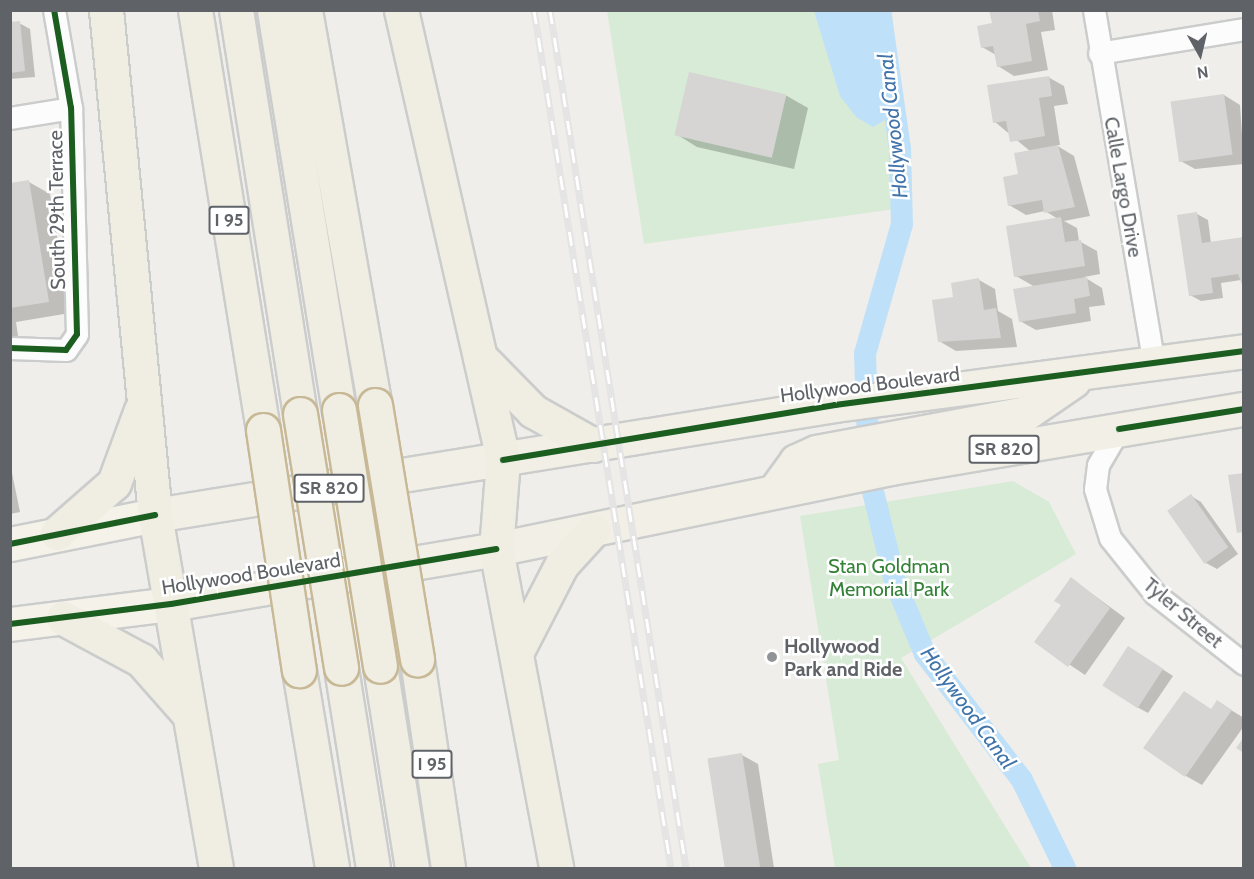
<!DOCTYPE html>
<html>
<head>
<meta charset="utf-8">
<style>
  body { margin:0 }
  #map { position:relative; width:1254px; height:879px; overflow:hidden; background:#efeeea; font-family:Cabin,sans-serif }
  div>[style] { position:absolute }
  .green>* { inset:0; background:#d8ebd6 }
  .water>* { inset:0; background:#bfe0f9 }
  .shadow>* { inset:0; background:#0003 }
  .canal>* { height:22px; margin:-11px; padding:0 11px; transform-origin:11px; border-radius:11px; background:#bfe0f9 }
  .building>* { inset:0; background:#d6d5d3; transform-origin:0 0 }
  .roads { filter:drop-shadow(2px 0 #cbcccc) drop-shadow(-2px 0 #cbcccc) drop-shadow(0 2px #cbcccc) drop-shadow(0 -2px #cbcccc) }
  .minor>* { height:21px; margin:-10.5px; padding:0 10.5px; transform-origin:10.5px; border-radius:10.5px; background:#fdfcfc }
  .primary>* { height:33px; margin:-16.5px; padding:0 16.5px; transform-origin:16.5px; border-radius:16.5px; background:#f4f2e9 }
  .trunk>* { height:33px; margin:-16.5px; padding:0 16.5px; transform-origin:16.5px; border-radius:16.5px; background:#f2f0e6 }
  .motorway>* { height:33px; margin:-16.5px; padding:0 16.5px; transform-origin:16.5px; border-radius:16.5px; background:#f0ede3 }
  .rail>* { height:7px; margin-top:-3.5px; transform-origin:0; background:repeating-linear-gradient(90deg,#fff 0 14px,#e4e4e4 0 28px); box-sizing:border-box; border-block:2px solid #e4e4e4 }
  .bridges { filter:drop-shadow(2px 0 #c8b996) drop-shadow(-2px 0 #c8b996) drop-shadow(0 2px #c8b996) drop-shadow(0 -2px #c8b996) }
  .motorway-bridge>* { height:33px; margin:-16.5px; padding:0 16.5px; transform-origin:16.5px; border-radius:16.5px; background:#f0ede3 }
  .cycleway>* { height:6px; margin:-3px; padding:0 3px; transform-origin:3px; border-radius:3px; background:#1b5e20 }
  .dots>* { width:16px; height:16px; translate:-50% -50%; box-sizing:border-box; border:3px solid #fff; border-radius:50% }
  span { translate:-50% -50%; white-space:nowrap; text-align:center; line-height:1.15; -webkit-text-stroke:5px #fff; paint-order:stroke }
  .shield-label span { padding:2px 4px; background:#fff; border:2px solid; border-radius:4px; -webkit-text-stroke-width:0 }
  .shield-label { font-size:18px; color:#5f6368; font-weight:700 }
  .street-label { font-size:20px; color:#5f6368 }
  .park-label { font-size:20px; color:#348238 }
  .poi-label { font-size:20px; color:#5f6368; font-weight:700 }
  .left { translate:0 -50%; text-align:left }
  .water-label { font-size:21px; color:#4174aa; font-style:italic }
  .frame { position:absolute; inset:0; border:12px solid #5f6368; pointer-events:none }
  .north { position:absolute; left:1170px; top:24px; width:60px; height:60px; -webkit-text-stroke:4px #fff; paint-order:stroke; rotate:172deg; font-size:16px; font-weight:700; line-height:24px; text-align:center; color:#5f6368 }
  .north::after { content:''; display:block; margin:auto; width:21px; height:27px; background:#5f6368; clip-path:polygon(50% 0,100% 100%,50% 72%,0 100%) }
</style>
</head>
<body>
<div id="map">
  <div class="green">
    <div style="clip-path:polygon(607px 11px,892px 11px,910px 207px,644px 244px)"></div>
    <div style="clip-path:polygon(1013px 481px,1049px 502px,1076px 554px,901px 658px,1031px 868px,835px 868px,818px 764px,839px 760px,800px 516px)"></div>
  </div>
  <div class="water">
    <div style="clip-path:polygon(814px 11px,880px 11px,888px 118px,873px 127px,856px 117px,840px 96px)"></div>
  </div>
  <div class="shadow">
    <div style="clip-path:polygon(991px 10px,1052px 10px,1055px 30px,1041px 32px,1048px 70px,1014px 76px,998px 66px,996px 55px,982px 47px,993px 24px)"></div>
    <div style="clip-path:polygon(19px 23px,30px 29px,35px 77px,10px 79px,10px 24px)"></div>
    <div style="clip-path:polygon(690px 74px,787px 96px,808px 108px,794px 169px,697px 147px,676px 134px)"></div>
    <div style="clip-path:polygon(1048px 77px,1064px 86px,1068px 104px,1054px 106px,1060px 145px,1056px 145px,1074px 156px,1090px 216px,1064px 221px,1077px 228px,1079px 241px,1097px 251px,1100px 274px,1084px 277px,1102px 288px,1105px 305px,1089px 307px,1091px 321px,1036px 330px,1020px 321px,1035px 287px,1016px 276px,1058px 219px,1045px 211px,1026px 215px,1009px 205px,1030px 151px,995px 122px)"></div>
    <div style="clip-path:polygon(1224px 95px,1240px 105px,1244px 164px,1195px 169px,1179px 160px)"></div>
    <div style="clip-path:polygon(29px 182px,50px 194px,70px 313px,16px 322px,18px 336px,10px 337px,10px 187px)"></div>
    <div style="clip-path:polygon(1197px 214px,1208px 220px,1211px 243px,1244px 239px,1244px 290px,1241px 280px,1221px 283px,1223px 298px,1201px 301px,1190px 295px)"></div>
    <div style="clip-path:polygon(979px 280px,995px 289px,998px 311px,1012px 319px,1017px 347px,956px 351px,939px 341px,955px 299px)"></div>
    <div style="clip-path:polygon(10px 463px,20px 512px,10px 514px)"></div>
    <div style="clip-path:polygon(1191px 496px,1201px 502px,1238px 554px,1217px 569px,1206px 563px)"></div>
    <div style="clip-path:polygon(1072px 579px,1125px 618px,1085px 675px,1036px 642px,1063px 605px)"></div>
    <div style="clip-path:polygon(1139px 654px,1173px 676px,1148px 713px,1137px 707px)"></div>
    <div style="clip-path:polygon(1185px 693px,1212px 710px,1218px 702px,1244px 718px,1244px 726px,1202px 785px,1186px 776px)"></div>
    <div style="clip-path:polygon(742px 755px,758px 764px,774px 868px,726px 868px,709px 759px)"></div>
  </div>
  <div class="canal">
    <div style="left:880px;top:10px;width:140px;rotate:81.8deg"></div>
    <div style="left:900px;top:149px;width:75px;rotate:88.5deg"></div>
    <div style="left:902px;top:224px;width:135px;rotate:105.9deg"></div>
    <div style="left:865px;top:354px;width:121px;rotate:88.1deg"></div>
    <div style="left:869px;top:475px;width:110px;rotate:76.3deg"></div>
    <div style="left:895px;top:582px;width:78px;rotate:67.4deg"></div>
    <div style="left:925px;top:654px;width:159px;rotate:52.4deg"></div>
    <div style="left:1022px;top:780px;width:98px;rotate:64deg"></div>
  </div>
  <div class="building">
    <div style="clip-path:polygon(989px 10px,1038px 10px,1040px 21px,1026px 24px,1032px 61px,997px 67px,993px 46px,981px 48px,977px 26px,992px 23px)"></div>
    <div style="clip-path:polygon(20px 21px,25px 71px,10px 73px,10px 22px)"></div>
    <div style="left:689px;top:72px;width:100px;height:65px;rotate:13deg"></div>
    <div style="clip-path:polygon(1049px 76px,1052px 96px,1039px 98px,1045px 136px,1010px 142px,1006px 121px,993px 123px,987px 85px)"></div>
    <div style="left:1224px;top:94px;width:61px;height:54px;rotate:82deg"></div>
    <div style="clip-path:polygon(1058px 145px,1075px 207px,1044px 213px,1042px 200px,1008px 206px,1003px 177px,1018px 174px,1014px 153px)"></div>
    <div style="clip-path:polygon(29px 180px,49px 302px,10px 308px,10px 183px)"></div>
    <div style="clip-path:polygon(1197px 212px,1202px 243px,1244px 237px,1244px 290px,1238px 274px,1211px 278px,1213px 293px,1189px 296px,1177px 215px)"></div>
    <div style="clip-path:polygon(1061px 217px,1065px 242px,1081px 240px,1085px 266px,1014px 277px,1006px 226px)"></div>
    <div style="clip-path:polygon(1087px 277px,1090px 296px,1074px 299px,1076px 313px,1019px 322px,1013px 289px)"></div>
    <div style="clip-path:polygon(979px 278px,984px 310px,996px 308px,1001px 338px,938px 342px,932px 300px,953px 297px,951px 283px)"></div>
    <div style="clip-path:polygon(1244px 473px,1244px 532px,1237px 533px,1228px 475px)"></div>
    <div style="left:1191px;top:494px;width:65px;height:29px;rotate:55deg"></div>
    <div style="clip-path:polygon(1071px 577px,1110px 608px,1068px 667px,1034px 642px,1061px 605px,1054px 601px)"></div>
    <div style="left:1128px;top:646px;width:42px;height:47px;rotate:33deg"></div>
    <div style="clip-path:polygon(1184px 691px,1211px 709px,1217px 700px,1232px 710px,1185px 777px,1143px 748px)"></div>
    <div style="clip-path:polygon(1244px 737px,1244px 753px,1236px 748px)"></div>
    <div style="left:742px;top:753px;width:116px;height:35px;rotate:81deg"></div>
  </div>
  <div class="roads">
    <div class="minor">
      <div style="left:1094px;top:10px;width:359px;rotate:80.4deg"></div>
      <div style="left:1099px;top:53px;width:147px;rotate:-9.4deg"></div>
      <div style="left:10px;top:118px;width:62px;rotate:-9.3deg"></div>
      <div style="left:10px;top:348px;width:56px;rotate:2deg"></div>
      <div style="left:66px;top:350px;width:19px;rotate:-55deg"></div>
      <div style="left:77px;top:334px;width:226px;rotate:-91.5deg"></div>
      <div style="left:71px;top:108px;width:99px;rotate:-99.8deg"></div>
      <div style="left:1119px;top:429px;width:42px;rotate:120.3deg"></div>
      <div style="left:1098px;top:465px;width:24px;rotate:97deg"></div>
      <div style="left:1095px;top:489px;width:51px;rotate:73deg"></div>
      <div style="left:1110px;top:538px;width:72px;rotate:51.2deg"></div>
      <div style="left:1155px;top:594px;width:113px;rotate:38.2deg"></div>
    </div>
    <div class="primary">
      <div style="left:10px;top:544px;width:148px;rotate:-11.3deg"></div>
      <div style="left:10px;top:624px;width:162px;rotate:-7.1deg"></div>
    </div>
    <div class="trunk">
      <div style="left:776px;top:489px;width:34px;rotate:-54deg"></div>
      <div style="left:796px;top:461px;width:22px;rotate:-24deg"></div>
      <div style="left:816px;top:452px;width:214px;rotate:-10.5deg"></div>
      <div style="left:1026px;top:413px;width:57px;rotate:-34.2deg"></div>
      <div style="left:155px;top:515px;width:689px;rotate:-9.19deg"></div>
      <div style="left:835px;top:405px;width:413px;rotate:-7.5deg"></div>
      <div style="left:171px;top:604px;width:330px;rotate:-9.6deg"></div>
      <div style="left:496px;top:549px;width:402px;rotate:-11.6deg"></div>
      <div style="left:890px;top:468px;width:359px;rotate:-9.5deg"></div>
    </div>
    <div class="motorway">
      <div style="left:106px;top:10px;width:507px;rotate:84.46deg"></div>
      <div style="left:155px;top:515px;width:358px;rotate:80.2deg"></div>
      <div style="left:195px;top:10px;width:425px;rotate:80.8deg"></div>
      <div style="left:236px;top:10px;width:409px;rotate:81deg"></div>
      <div style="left:274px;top:10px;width:405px;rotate:80.8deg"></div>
      <div style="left:305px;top:10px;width:401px;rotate:80deg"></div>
      <div style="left:401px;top:10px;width:461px;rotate:77.2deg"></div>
      <div style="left:503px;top:460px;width:89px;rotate:94.5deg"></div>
      <div style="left:496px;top:549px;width:325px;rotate:79.3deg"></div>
      <div style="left:480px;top:357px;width:76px;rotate:45.5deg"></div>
      <div style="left:533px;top:411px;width:69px;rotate:29.5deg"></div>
      <div style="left:57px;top:533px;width:76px;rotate:-41.3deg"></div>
      <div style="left:114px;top:483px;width:78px;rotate:-69.7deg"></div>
      <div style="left:63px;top:618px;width:89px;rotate:28.3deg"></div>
      <div style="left:141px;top:660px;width:68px;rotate:48.6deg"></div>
      <div style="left:517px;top:651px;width:98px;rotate:-62.7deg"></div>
      <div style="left:562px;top:564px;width:46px;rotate:-47.6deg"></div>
      <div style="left:417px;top:660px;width:210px;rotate:81.5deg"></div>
      <div style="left:380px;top:666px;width:205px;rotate:81deg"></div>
      <div style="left:341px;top:668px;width:203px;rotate:80.9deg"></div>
      <div style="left:299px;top:670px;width:201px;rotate:80.5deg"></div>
    </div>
  </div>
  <div class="rail">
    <div style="left:534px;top:10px;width:869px;rotate:80.93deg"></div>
    <div style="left:550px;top:10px;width:869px;rotate:80.99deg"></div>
  </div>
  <div class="bridges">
    <div class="motorway-bridge">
      <div style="left:375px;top:405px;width:258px;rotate:80.6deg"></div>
      <div style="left:339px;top:410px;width:259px;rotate:80.9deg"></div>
      <div style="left:300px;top:414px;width:257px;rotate:80.8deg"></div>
      <div style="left:263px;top:430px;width:243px;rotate:81.5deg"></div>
    </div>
  </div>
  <div class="cycleway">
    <div style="left:10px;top:348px;width:56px;rotate:2deg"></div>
    <div style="left:66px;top:350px;width:19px;rotate:-55deg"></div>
    <div style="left:77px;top:334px;width:226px;rotate:-91.5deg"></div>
    <div style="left:71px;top:108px;width:99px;rotate:-99.8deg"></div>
    <div style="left:1119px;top:429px;width:127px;rotate:-9.1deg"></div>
    <div style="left:503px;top:460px;width:337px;rotate:-9.4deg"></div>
    <div style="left:835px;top:405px;width:413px;rotate:-7.5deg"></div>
    <div style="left:10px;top:544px;width:148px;rotate:-11.3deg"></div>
    <div style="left:10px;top:624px;width:162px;rotate:-7.1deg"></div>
    <div style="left:171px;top:604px;width:330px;rotate:-9.6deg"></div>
  </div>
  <div class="dots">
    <div style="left:772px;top:657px;background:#919496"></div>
  </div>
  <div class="shield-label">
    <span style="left:229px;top:220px">I 95</span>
    <span style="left:1004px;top:449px">SR 820</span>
    <span style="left:329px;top:488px">SR 820</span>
    <span style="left:432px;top:764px">I 95</span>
  </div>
  <div class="street-label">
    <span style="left:1123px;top:187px;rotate:80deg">Calle Largo Drive</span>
    <span style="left:57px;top:210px;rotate:-91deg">South 29th Terrace</span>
    <span style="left:870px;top:385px;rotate:-7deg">Hollywood Boulevard</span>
    <span style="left:251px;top:574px;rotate:-9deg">Hollywood Boulevard</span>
    <span style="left:1183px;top:613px;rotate:40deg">Tyler Street</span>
  </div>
  <div class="park-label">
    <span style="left:889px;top:578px">Stan Goldman<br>Memorial Park</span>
  </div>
  <div class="poi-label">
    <span class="left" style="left:784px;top:658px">Hollywood<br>Park and Ride</span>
  </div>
  <div class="water-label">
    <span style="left:893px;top:126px;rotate:-96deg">Hollywood Canal</span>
    <span style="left:968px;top:708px;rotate:54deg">Hollywood Canal</span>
  </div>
  <div class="frame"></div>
  <div class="north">N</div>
</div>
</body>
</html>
